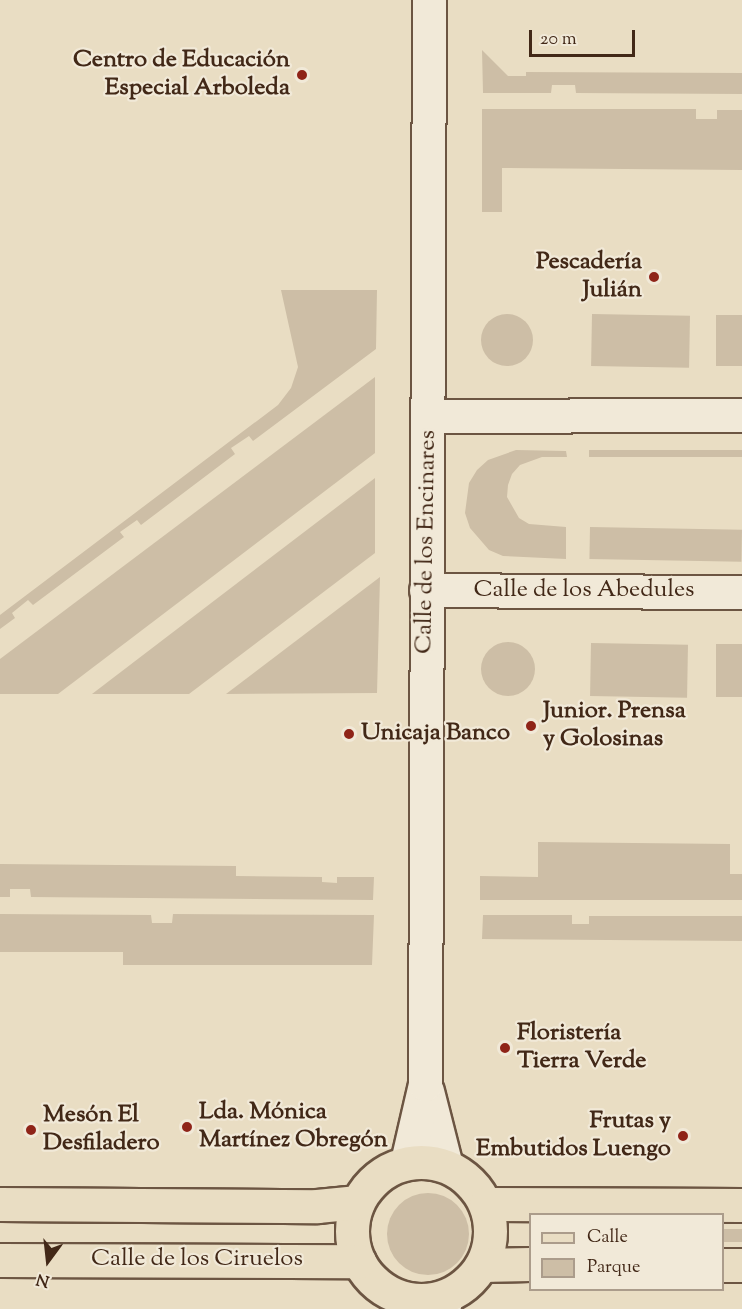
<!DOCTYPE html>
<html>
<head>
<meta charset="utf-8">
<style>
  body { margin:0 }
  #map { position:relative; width:742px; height:1309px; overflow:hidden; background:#e9ddc3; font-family:"Sorts Mill Goudy",serif }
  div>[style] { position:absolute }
  .green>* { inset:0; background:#cdbea6; transform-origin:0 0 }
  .round { border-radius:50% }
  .roads { filter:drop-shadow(2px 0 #6c5542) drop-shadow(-2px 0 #6c5542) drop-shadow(0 2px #6c5542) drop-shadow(0 -2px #6c5542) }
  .minor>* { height:33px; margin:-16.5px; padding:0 16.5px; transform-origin:16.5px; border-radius:16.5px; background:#f1e9d8 }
  .primary>* { height:33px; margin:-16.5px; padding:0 16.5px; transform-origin:16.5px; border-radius:16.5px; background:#e9ddc3 }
  .primary>.ring { margin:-16.5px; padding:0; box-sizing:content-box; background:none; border:33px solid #e9ddc3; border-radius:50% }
  .dots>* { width:16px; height:16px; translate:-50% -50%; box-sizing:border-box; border:3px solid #f1e9d8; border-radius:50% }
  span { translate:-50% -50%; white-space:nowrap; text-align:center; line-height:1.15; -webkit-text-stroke:4.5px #f1e9d8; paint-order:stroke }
  .poi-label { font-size:24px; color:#422817; font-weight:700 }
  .right { translate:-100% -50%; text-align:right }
  .left { translate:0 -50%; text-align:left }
  .street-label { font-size:24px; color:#422817 }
  .legend { position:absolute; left:529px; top:1213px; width:195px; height:78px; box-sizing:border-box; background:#f1e9d8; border:2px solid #ab9c8b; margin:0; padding:8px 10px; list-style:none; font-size:18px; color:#422817 }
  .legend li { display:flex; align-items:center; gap:12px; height:30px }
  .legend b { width:30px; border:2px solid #ab9c8b }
  .north { position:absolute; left:18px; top:1231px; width:60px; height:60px; -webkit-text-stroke:4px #f1e9d8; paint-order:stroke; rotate:195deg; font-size:16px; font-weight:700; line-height:24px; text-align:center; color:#422817 }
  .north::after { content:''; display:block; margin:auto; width:21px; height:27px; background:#422817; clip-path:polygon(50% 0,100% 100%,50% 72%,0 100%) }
  .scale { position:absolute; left:529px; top:30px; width:106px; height:27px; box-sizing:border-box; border:3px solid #422817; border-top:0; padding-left:8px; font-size:18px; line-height:21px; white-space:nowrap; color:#422817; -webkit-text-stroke:4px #f1e9d8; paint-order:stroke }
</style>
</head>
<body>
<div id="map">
  <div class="green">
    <div style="clip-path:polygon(482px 50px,508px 76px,526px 76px,526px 72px,742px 73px,742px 94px,576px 93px,575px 85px,552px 85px,551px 93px,483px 93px)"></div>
    <div style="clip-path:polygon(482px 109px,696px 109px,696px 119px,717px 119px,717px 110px,742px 110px,742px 170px,502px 168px,502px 212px,482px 212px)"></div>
    <div style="clip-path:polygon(281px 290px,377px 290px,376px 349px,253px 441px,249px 436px,231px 448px,235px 454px,141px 525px,137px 520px,120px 532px,124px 537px,33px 605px,28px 600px,12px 613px,15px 618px,0 629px,0 615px,278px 405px,291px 388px,298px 367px)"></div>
    <div style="left:592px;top:314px;width:98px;height:52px;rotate:1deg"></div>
    <div class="round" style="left:481px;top:314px;width:52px;height:52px"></div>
    <div style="left:716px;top:315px;width:26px;height:51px"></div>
    <div style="clip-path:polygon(375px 377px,375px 453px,58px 694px,0 694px,0 659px)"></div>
    <div style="clip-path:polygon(516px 450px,566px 451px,567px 457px,542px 457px,520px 465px,512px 474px,508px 485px,507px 497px,519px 518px,529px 524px,566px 527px,566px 559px,503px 556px,489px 550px,470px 528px,465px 513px,469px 483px,477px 470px,488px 460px)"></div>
    <div style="left:589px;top:450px;width:153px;height:7px"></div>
    <div style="clip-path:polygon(375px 478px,375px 553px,189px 694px,92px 694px)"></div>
    <div style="left:590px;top:527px;width:152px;height:32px;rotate:1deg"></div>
    <div style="clip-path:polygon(380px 577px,377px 693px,226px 694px)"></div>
    <div class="round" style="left:481px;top:642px;width:54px;height:54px"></div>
    <div style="left:591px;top:643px;width:97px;height:53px;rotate:1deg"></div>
    <div style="left:716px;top:644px;width:26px;height:53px"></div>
    <div style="clip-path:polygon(538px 842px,730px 844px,730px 874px,742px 874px,742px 900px,480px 900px,480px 876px,538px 877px)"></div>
    <div style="clip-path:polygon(0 864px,236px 866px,236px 876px,322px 877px,322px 882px,337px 883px,337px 877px,374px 877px,373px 900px,31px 897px,30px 889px,10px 889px,10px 897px,0 897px)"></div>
    <div style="clip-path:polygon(0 914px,151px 915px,152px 923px,172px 923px,173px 914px,374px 915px,372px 965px,123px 965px,123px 952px,0 952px)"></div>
    <div style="clip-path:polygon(483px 915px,572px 915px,572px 924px,589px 924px,589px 916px,742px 916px,742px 941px,482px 939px)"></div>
    <div class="round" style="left:387px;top:1193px;width:82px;height:82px"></div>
    <div style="left:723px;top:1229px;width:19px;height:13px"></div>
  </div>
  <div class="roads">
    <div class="minor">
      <div style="left:429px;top:416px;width:313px;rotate:-0.2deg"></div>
      <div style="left:426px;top:590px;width:316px;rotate:0.4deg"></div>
      <div style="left:427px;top:1091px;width:77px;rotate:75.8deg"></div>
      <div style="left:407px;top:1162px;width:80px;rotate:-77deg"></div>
      <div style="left:425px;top:1084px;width:1084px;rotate:-89.79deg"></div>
      <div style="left:406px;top:1299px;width:10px;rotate:79deg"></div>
      <div style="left:443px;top:1309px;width:12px;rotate:-76deg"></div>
    </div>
    <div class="primary">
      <div class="ring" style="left:352px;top:1162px;width:105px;height:105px"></div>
      <div style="left:0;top:1204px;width:317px;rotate:0.4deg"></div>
      <div style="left:317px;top:1206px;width:41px;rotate:-5.6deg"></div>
      <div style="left:486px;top:1204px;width:256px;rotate:0.2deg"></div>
      <div style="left:0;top:1260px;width:359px;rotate:0.2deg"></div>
      <div style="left:483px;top:1265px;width:47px;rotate:-1.2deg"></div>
      <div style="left:722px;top:1265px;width:20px"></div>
    </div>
  </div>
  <div class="dots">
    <div style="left:302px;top:75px;background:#8f2418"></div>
    <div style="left:654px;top:277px;background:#8f2418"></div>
    <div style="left:531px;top:726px;background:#8f2418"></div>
    <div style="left:349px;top:734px;background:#8f2418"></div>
    <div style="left:505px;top:1048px;background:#8f2418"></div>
    <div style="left:187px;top:1127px;background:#8f2418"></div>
    <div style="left:31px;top:1130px;background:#8f2418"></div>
    <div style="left:683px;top:1136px;background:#8f2418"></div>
  </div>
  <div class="poi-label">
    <span class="right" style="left:290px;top:75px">Centro de Educación<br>Especial Arboleda</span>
    <span class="right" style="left:642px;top:277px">Pescadería<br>Julián</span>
    <span class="left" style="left:543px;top:726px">Junior. Prensa<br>y Golosinas</span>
    <span class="left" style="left:361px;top:734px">Unicaja Banco</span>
    <span class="left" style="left:517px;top:1048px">Floristería<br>Tierra Verde</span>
    <span class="left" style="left:199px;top:1127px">Lda. Mónica<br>Martínez Obregón</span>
    <span class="left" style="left:43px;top:1130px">Mesón El<br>Desfiladero</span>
    <span class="right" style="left:671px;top:1136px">Frutas y<br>Embutidos Luengo</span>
  </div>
  <div class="street-label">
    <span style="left:427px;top:542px;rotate:-89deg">Calle de los Encinares</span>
    <span style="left:584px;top:591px">Calle de los Abedules</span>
    <span style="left:197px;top:1260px">Calle de los Ciruelos</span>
  </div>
  <ul class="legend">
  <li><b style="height:8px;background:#e9ddc3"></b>Calle</li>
  <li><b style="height:16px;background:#cdbea6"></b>Parque</li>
  </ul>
  <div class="north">N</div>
  <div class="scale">20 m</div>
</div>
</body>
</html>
